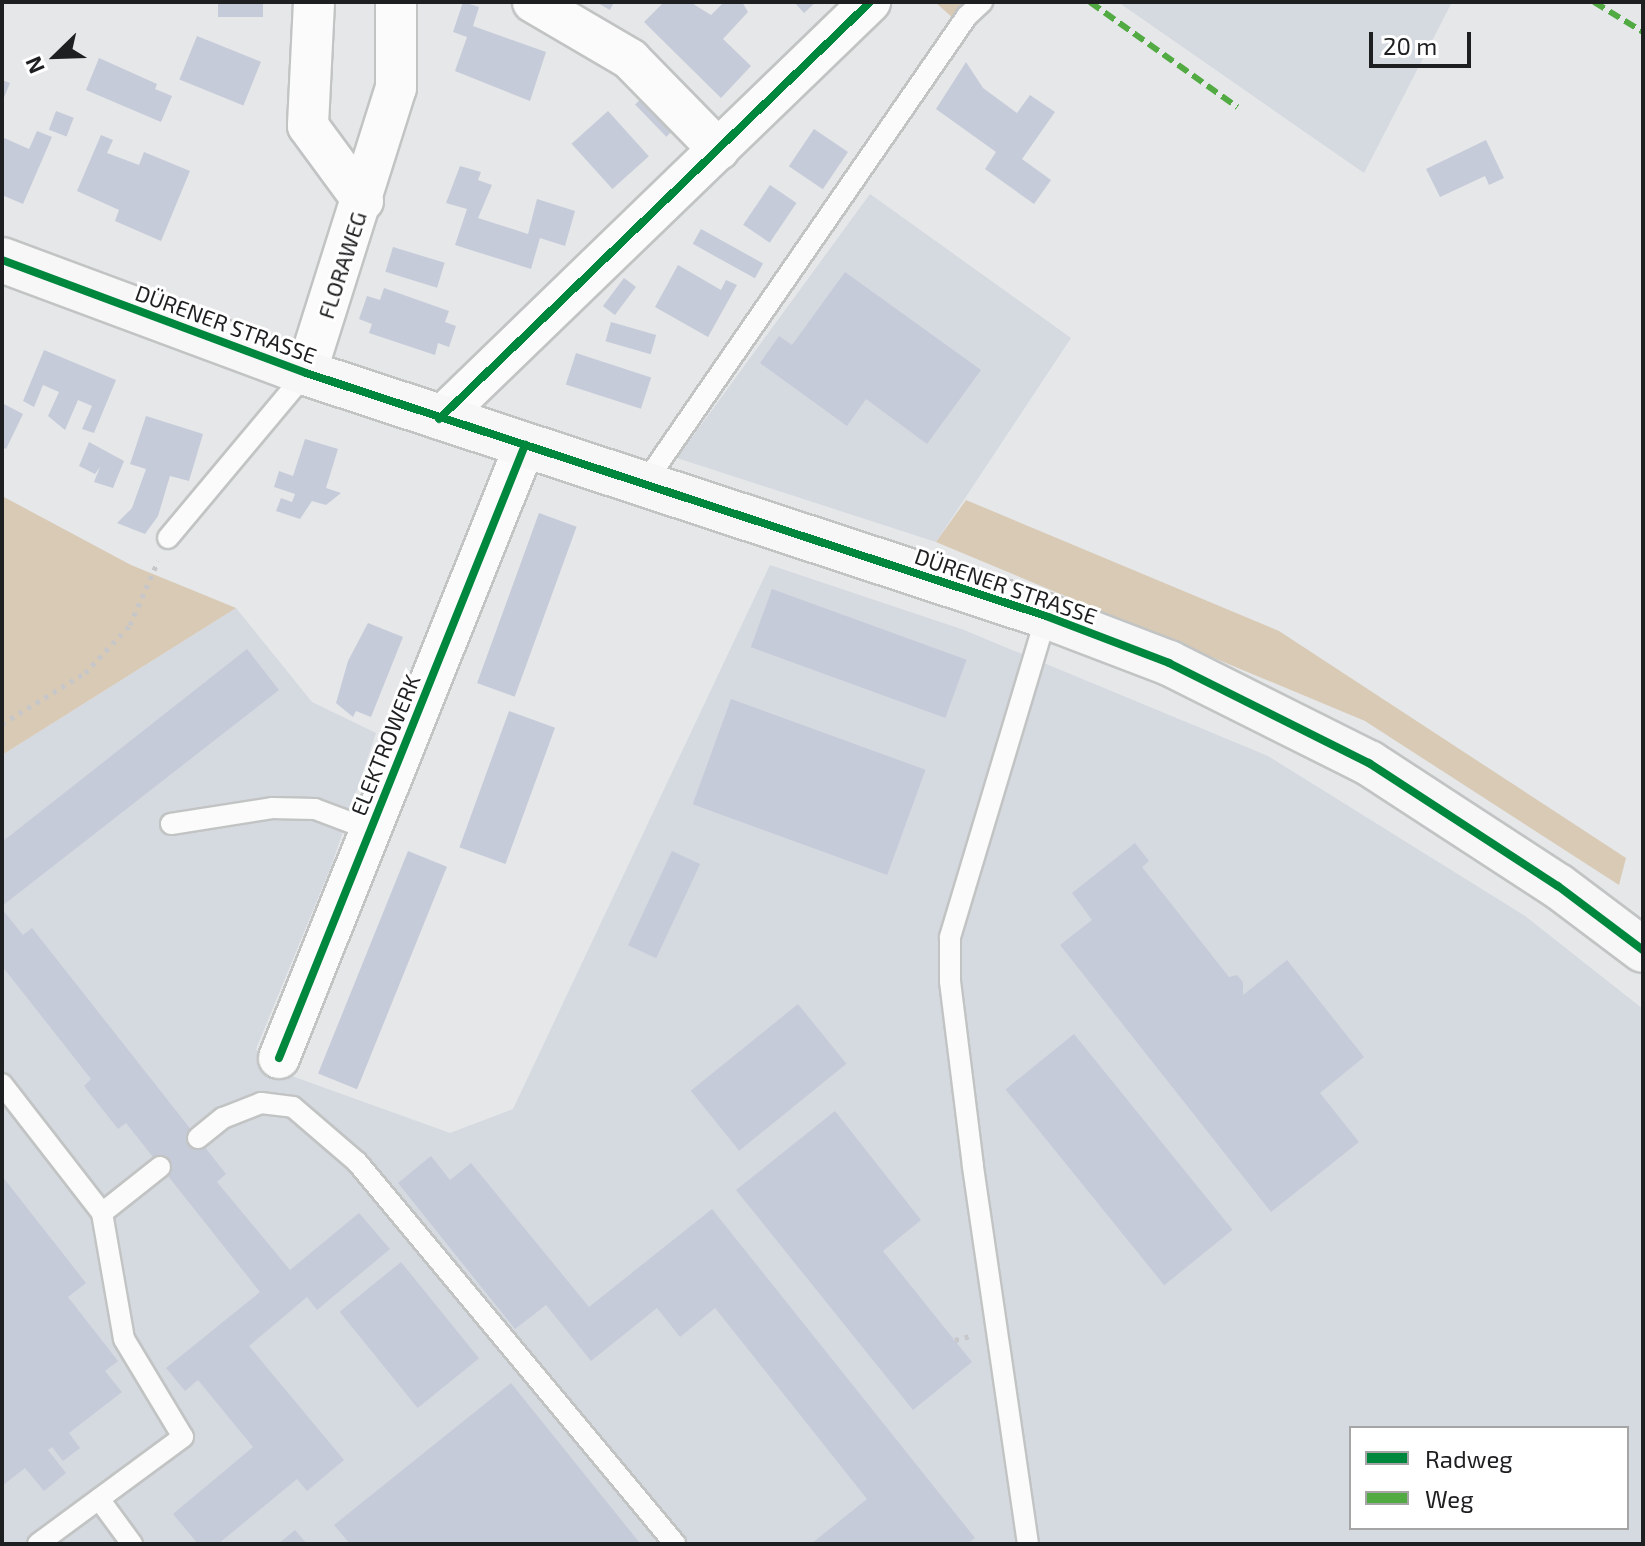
<!DOCTYPE html>
<html>
<head>
<meta charset="utf-8">
<style>
  body { margin:0 }
  #map { position:relative; width:1645px; height:1546px; overflow:hidden; background:#e5e7e9; font-family:"Exo 2",sans-serif }
  div>[style] { position:absolute }
  .built>* { inset:0; background:#d5d9e0 }
  .green>* { inset:0; background:#d9cab5 }
  .building>* { inset:0; background:#c6cbd9; transform-origin:0 0 }
  .path>* { height:5px; margin-top:-2.5px; transform-origin:0; background:repeating-linear-gradient(90deg,#c7c7c9 0 4px,transparent 0 10px) }
  .roads { filter:drop-shadow(2px 0 #c2c4c4) drop-shadow(-2px 0 #c2c4c4) drop-shadow(0 2px #c2c4c4) drop-shadow(0 -2px #c2c4c4) }
  .lane>* { height:20px; margin:-10px; padding:0 10px; transform-origin:10px; border-radius:10px; background:#fbfbfc }
  .street>* { height:40px; margin:-20px; padding:0 20px; transform-origin:20px; border-radius:20px; background:#fbfbfc }
  .secondary>* { height:44px; margin:-22px; padding:0 22px; transform-origin:22px; border-radius:22px; background:#f7f7f8 }
  .quiet>* { height:6px; margin-top:-3px; transform-origin:0; background:repeating-linear-gradient(90deg,#52aa43 0 12px,transparent 0 18px) }
  .cycleway>* { height:8px; margin:-4px; padding:0 4px; transform-origin:4px; border-radius:4px; background:#00873e }
  span { translate:-50% -50%; white-space:nowrap; text-align:center; line-height:1.15; -webkit-text-stroke:6px #fff; paint-order:stroke }
  .street-label { font-size:22px; color:#1e1f20 }
  .frame { position:absolute; inset:0; border:4px solid #1e1f20; pointer-events:none }
  .legend { position:absolute; left:1349px; top:1426px; width:280px; height:104px; box-sizing:border-box; background:#fff; border:2px solid #a5a5a6; margin:0; padding:10px 14px; list-style:none; font-size:24px; color:#1e1f20 }
  .legend li { display:flex; align-items:center; gap:16px; height:40px }
  .legend b { width:40px; border:2px solid #a5a5a6 }
  .north { position:absolute; left:16px; top:16px; width:80px; height:80px; -webkit-text-stroke:6px #fff; paint-order:stroke; rotate:247deg; font-size:22px; font-weight:700; line-height:32px; text-align:center; color:#1e1f20 }
  .north::after { content:''; display:block; margin:auto; width:28px; height:36px; background:#1e1f20; clip-path:polygon(50% 0,100% 100%,50% 72%,0 100%) }
  .scale { position:absolute; left:1369px; top:32px; width:102px; height:36px; box-sizing:border-box; border:4px solid #1e1f20; border-top:0; padding-left:10px; font-size:24px; line-height:28px; white-space:nowrap; color:#1e1f20; -webkit-text-stroke:6px #fff; paint-order:stroke }
</style>
</head>
<body>
<div id="map">
  <div class="built">
    <div style="clip-path:polygon(1118px 2px,1452px 2px,1364px 173px)"></div>
    <div style="clip-path:polygon(870px 194px,1071px 338px,936px 542px,677px 458px)"></div>
    <div style="clip-path:polygon(evenodd,770px 565px,964px 630px,1268px 756px,1525px 916px,1643px 1009px,1643px 1544px,2px 1544px,2px 755px,236px 608px,312px 702px,376px 733px,332px 864px,256px 1049px,275px 1070px,450px 1133px,513px 1109px,770px 565px,1351px 1428px,1627px 1428px,1627px 1528px,1351px 1528px,1351px 1428px)"></div>
  </div>
  <div class="green">
    <div style="clip-path:polygon(935px 2px,972px 2px,954px 19px)"></div>
    <div style="clip-path:polygon(2px 496px,131px 565px,236px 608px,2px 755px)"></div>
    <div style="clip-path:polygon(966px 500px,1279px 631px,1626px 858px,1619px 885px,1365px 721px,936px 542px)"></div>
  </div>
  <div class="building">
    <div style="left:218px;top:2px;width:45px;height:15px"></div>
    <div style="clip-path:polygon(463px 2px,479px 7px,473px 26px,546px 52px,530px 101px,455px 71px,467px 37px,453px 32px)"></div>
    <div style="clip-path:polygon(596px 2px,614px 2px,610px 10px)"></div>
    <div style="clip-path:polygon(664px 2px,690px 2px,711px 15px,724px 2px,742px 2px,748px 12px,723px 39px,751px 66px,721px 98px,644px 22px)"></div>
    <div style="clip-path:polygon(794px 2px,816px 2px,804px 13px)"></div>
    <div style="left:197px;top:36px;width:69px;height:47px;rotate:22deg"></div>
    <div style="clip-path:polygon(99px 58px,157px 84px,155px 89px,172px 96px,161px 122px,86px 90px)"></div>
    <div style="clip-path:polygon(966px 62px,983px 88px,1017px 113px,1030px 95px,1055px 112px,1022px 159px,1051px 180px,1034px 204px,985px 169px,996px 152px,936px 109px)"></div>
    <div style="clip-path:polygon(2px 80px,10px 83px,2px 102px)"></div>
    <div style="left:648px;top:92px;width:45px;height:18px;rotate:46deg"></div>
    <div style="left:56px;top:111px;width:19px;height:20px;rotate:21deg"></div>
    <div style="left:608px;top:111px;width:61px;height:49px;rotate:48deg"></div>
    <div style="left:814px;top:129px;width:41px;height:45px;rotate:34deg"></div>
    <div style="clip-path:polygon(37px 131px,52px 137px,23px 204px,2px 195px,2px 137px,29px 149px)"></div>
    <div style="clip-path:polygon(101px 135px,113px 140px,107px 153px,139px 165px,144px 152px,190px 171px,161px 241px,115px 221px,119px 210px,77px 191px)"></div>
    <div style="clip-path:polygon(1486px 140px,1504px 178px,1489px 185px,1485px 176px,1440px 197px,1426px 169px)"></div>
    <div style="clip-path:polygon(460px 166px,481px 172px,478px 180px,492px 185px,478px 218px,528px 234px,537px 199px,575px 211px,565px 246px,540px 238px,531px 269px,455px 245px,467px 209px,446px 203px)"></div>
    <div style="left:770px;top:185px;width:32px;height:48px;rotate:34deg"></div>
    <div style="left:701px;top:229px;width:71px;height:17px;rotate:29deg"></div>
    <div style="left:393px;top:247px;width:54px;height:26px;rotate:17deg"></div>
    <div style="clip-path:polygon(678px 265px,721px 290px,726px 280px,737px 285px,708px 337px,655px 307px)"></div>
    <div style="clip-path:polygon(845px 272px,981px 370px,927px 444px,866px 399px,847px 426px,760px 363px,779px 336px,792px 345px)"></div>
    <div style="left:624px;top:278px;width:15px;height:35px;rotate:37deg"></div>
    <div style="clip-path:polygon(384px 288px,449px 311px,445px 322px,456px 326px,449px 347px,438px 343px,435px 355px,369px 333px,372px 324px,359px 319px,367px 296px,380px 300px)"></div>
    <div style="left:611px;top:322px;width:47px;height:20px;rotate:16deg"></div>
    <div style="clip-path:polygon(44px 350px,116px 380px,94px 433px,82px 429px,92px 406px,78px 400px,65px 430px,48px 416px,59px 392px,43px 385px,34px 407px,23px 401px)"></div>
    <div style="left:576px;top:353px;width:79px;height:33px;rotate:18deg"></div>
    <div style="clip-path:polygon(2px 403px,23px 414px,6px 449px,2px 447px)"></div>
    <div style="clip-path:polygon(146px 416px,203px 434px,189px 481px,170px 476px,158px 516px,145px 534px,117px 523px,132px 508px,146px 469px,130px 464px)"></div>
    <div style="clip-path:polygon(305px 439px,338px 449px,326px 488px,341px 493px,326px 505px,312px 501px,300px 519px,276px 511px,281px 498px,292px 502px,295px 494px,274px 487px,279px 471px,293px 476px)"></div>
    <div style="clip-path:polygon(89px 442px,124px 461px,113px 488px,94px 482px,100px 467px,95px 474px,79px 466px)"></div>
    <div style="left:539px;top:513px;width:40px;height:181px;rotate:20deg"></div>
    <div style="left:772px;top:589px;width:207px;height:62px;rotate:20deg"></div>
    <div style="clip-path:polygon(368px 623px,403px 637px,371px 717px,356px 711px,353px 717px,336px 703px,348px 661px)"></div>
    <div style="clip-path:polygon(247px 649px,279px 690px,2px 906px,2px 842px)"></div>
    <div style="left:731px;top:699px;width:207px;height:112px;rotate:20deg"></div>
    <div style="left:509px;top:711px;width:49px;height:145px;rotate:20deg"></div>
    <div style="clip-path:polygon(1135px 843px,1149px 861px,1142px 867px,1229px 977px,1237px 975px,1243px 982px,1243px 995px,1287px 960px,1364px 1057px,1320px 1093px,1359px 1142px,1271px 1212px,1060px 945px,1092px 920px,1072px 893px)"></div>
    <div style="left:408px;top:851px;width:42px;height:240px;rotate:22deg"></div>
    <div style="left:672px;top:851px;width:31px;height:104px;rotate:25deg"></div>
    <div style="clip-path:polygon(2px 909px,23px 935px,32px 928px,226px 1174px,217px 1182px,290px 1270px,359px 1213px,390px 1249px,317px 1310px,307px 1297px,249px 1346px,344px 1460px,307px 1491px,297px 1479px,218px 1544px,198px 1544px,173px 1514px,253px 1447px,198px 1380px,185px 1391px,166px 1368px,260px 1292px,126px 1123px,118px 1129px,84px 1086px,91px 1079px,2px 966px)"></div>
    <div style="left:798px;top:1004px;width:77px;height:138px;rotate:51deg"></div>
    <div style="left:1074px;top:1034px;width:252px;height:88px;rotate:51deg"></div>
    <div style="clip-path:polygon(835px 1111px,921px 1220px,883px 1251px,972px 1362px,913px 1410px,736px 1190px)"></div>
    <div style="clip-path:polygon(431px 1156px,450px 1180px,471px 1163px,589px 1307px,712px 1209px,975px 1538px,967px 1544px,811px 1544px,867px 1499px,715px 1308px,680px 1337px,657px 1308px,591px 1361px,546px 1305px,515px 1329px,398px 1183px)"></div>
    <div style="clip-path:polygon(2px 1176px,86px 1283px,68px 1297px,118px 1361px,105px 1371px,122px 1392px,69px 1433px,80px 1448px,63px 1461px,52px 1447px,48px 1450px,66px 1473px,44px 1491px,25px 1468px,2px 1486px)"></div>
    <div style="left:401px;top:1262px;width:124px;height:79px;rotate:51deg"></div>
    <div style="clip-path:polygon(511px 1383px,639px 1542px,350px 1544px,334px 1525px)"></div>
    <div style="clip-path:polygon(295px 1530px,307px 1544px,278px 1544px)"></div>
  </div>
  <div class="path">
    <div style="left:2px;top:724px;width:97px;rotate:-31.6deg"></div>
    <div style="left:85px;top:673px;width:66px;rotate:-46.8deg"></div>
    <div style="left:130px;top:625px;width:70px;rotate:-66.4deg"></div>
    <div style="left:955px;top:1340px;width:20px;rotate:-15deg"></div>
  </div>
  <div class="roads">
    <div class="lane">
      <div style="left:642px;top:487px;width:572px;rotate:-55.39deg"></div>
      <div style="left:967px;top:16px;width:21px;rotate:-43deg"></div>
      <div style="left:168px;top:538px;width:215px;rotate:-50.1deg"></div>
      <div style="left:171px;top:824px;width:102px;rotate:-9deg"></div>
      <div style="left:272px;top:808px;width:43px;rotate:1.3deg"></div>
      <div style="left:315px;top:809px;width:60px;rotate:20.6deg"></div>
      <div style="left:2px;top:1084px;width:163px;rotate:52.2deg"></div>
      <div style="left:102px;top:1213px;width:128px;rotate:80.1deg"></div>
      <div style="left:124px;top:1339px;width:114px;rotate:59deg"></div>
      <div style="left:183px;top:1437px;width:180px;rotate:143.6deg"></div>
      <div style="left:198px;top:1138px;width:32px;rotate:-39deg"></div>
      <div style="left:223px;top:1118px;width:41px;rotate:-21.5deg"></div>
      <div style="left:261px;top:1103px;width:32px;rotate:7deg"></div>
      <div style="left:293px;top:1107px;width:84px;rotate:40.7deg"></div>
      <div style="left:357px;top:1162px;width:497px;rotate:50.2deg"></div>
      <div style="left:102px;top:1213px;width:74px;rotate:-38.4deg"></div>
      <div style="left:99px;top:1499px;width:56px;rotate:53.7deg"></div>
      <div style="left:1028px;top:1544px;width:382px;rotate:-98.3deg"></div>
      <div style="left:973px;top:1166px;width:186px;rotate:-97.1deg"></div>
      <div style="left:950px;top:981px;width:44px;rotate:-90deg"></div>
      <div style="left:950px;top:937px;width:335px;rotate:-73.3deg"></div>
    </div>
    <div class="street">
      <div style="left:314px;top:2px;width:124px;rotate:92.8deg"></div>
      <div style="left:308px;top:126px;width:93px;rotate:53.7deg"></div>
      <div style="left:533px;top:2px;width:113px;rotate:30.4deg"></div>
      <div style="left:630px;top:59px;width:127px;rotate:45.6deg"></div>
      <div style="left:306px;top:373px;width:299px;rotate:-72.5deg"></div>
      <div style="left:396px;top:88px;width:86px;rotate:-90deg"></div>
      <div style="left:439px;top:419px;width:600px;rotate:-44.05deg"></div>
      <div style="left:279px;top:1058px;width:661px;rotate:-68.13deg"></div>
    </div>
    <div class="secondary">
      <div style="left:2px;top:260px;width:324px;rotate:20.4deg"></div>
      <div style="left:306px;top:373px;width:779px;rotate:18.18deg"></div>
      <div style="left:1046px;top:616px;width:132px;rotate:20.9deg"></div>
      <div style="left:1169px;top:663px;width:224px;rotate:26.6deg"></div>
      <div style="left:1369px;top:763px;width:225px;rotate:33.1deg"></div>
      <div style="left:1558px;top:886px;width:106px;rotate:37deg"></div>
    </div>
  </div>
  <div class="quiet">
    <div style="left:1090px;top:2px;width:181px;rotate:35.5deg"></div>
    <div style="left:1594px;top:2px;width:57px;rotate:31.5deg"></div>
  </div>
  <div class="cycleway">
    <div style="left:2px;top:260px;width:324px;rotate:20.4deg"></div>
    <div style="left:306px;top:373px;width:779px;rotate:18.18deg"></div>
    <div style="left:1046px;top:616px;width:132px;rotate:20.9deg"></div>
    <div style="left:1169px;top:663px;width:224px;rotate:26.6deg"></div>
    <div style="left:1369px;top:763px;width:225px;rotate:33.1deg"></div>
    <div style="left:1558px;top:886px;width:106px;rotate:37deg"></div>
    <div style="left:439px;top:419px;width:600px;rotate:-44.05deg"></div>
    <div style="left:279px;top:1058px;width:661px;rotate:-68.13deg"></div>
  </div>
  <div class="street-label">
    <span style="left:342px;top:265px;rotate:-72deg">FLORAWEG</span>
    <span style="left:226px;top:324px;rotate:20deg">DÜRENER STRASSE</span>
    <span style="left:1006px;top:586px;rotate:19deg">DÜRENER STRASSE</span>
    <span style="left:385px;top:745px;rotate:-68deg">ELEKTROWERK</span>
  </div>
  <div class="frame"></div>
  <ul class="legend">
  <li><b style="height:10px;background:#00873e"></b>Radweg</li>
  <li><b style="height:10px;background:#52aa43"></b>Weg</li>
  </ul>
  <div class="north">N</div>
  <div class="scale">20 m</div>
</div>
</body>
</html>
